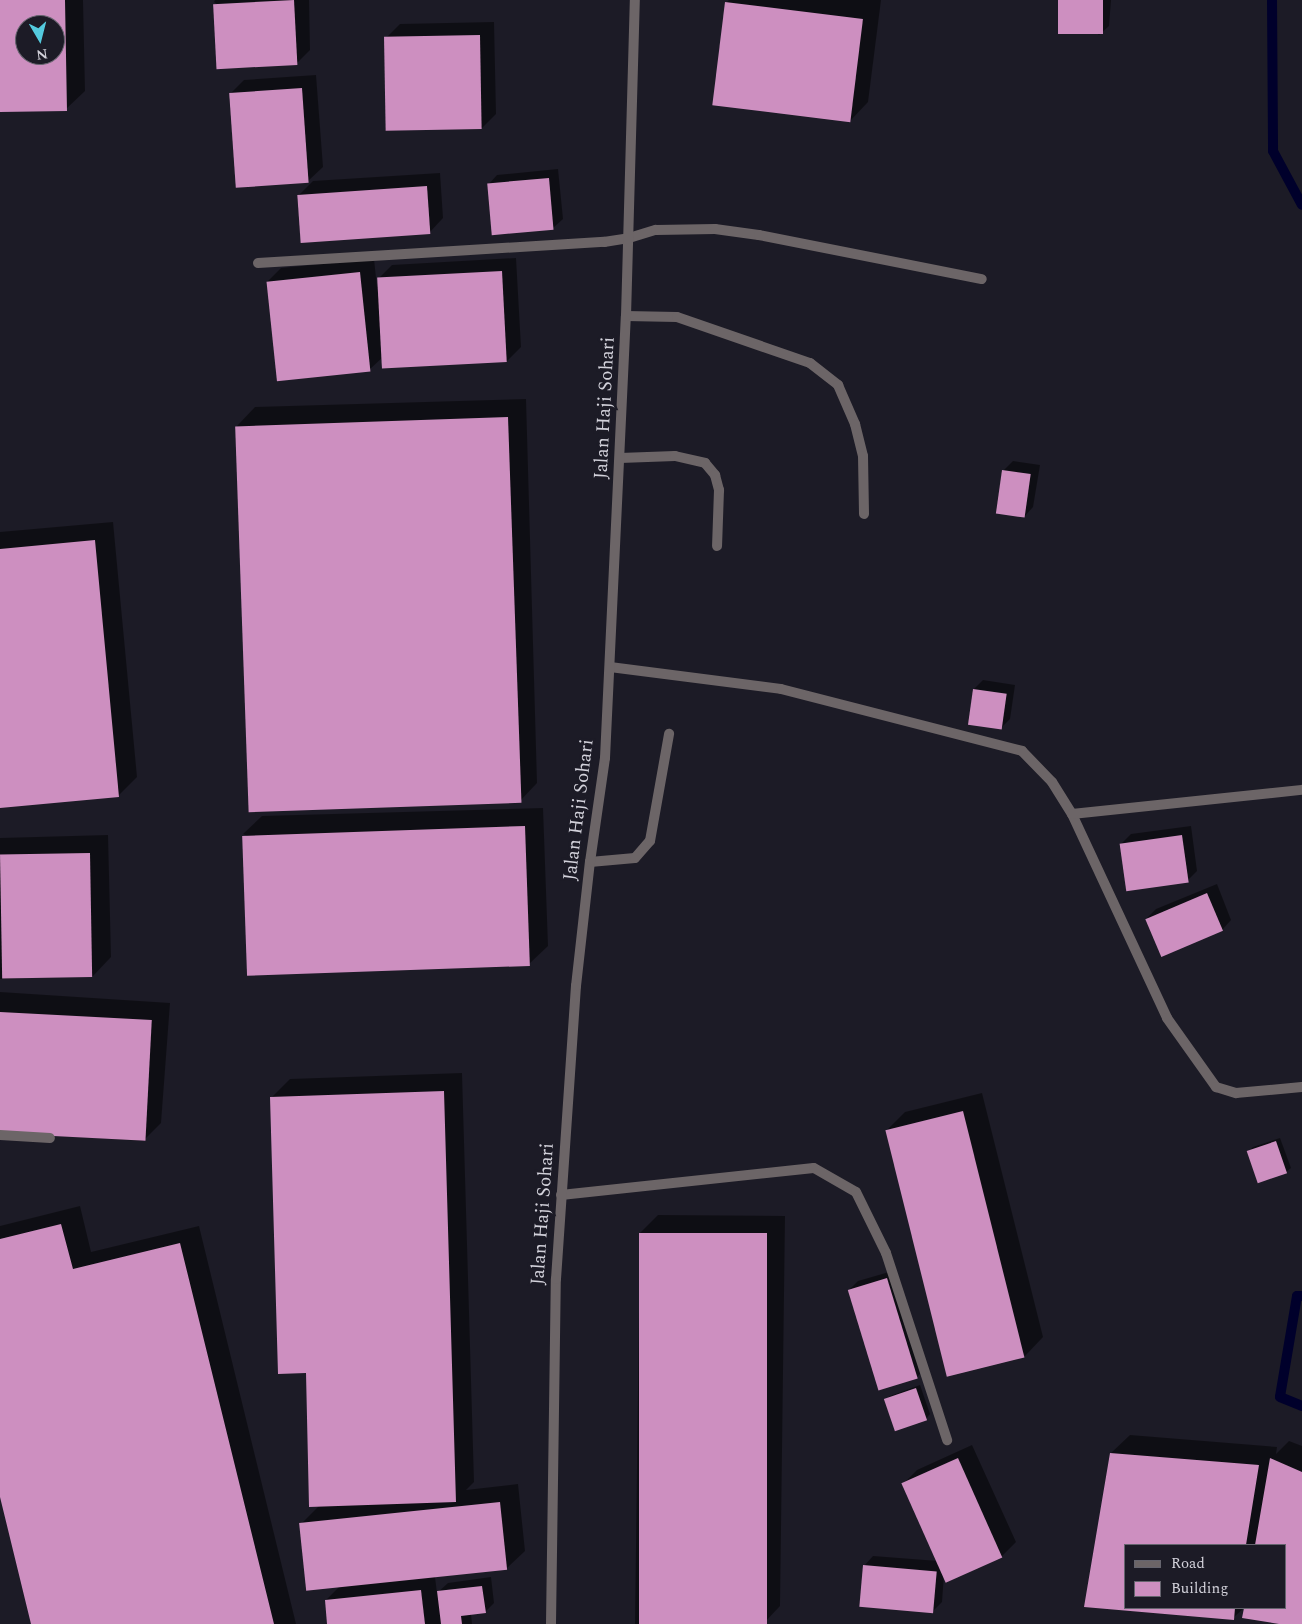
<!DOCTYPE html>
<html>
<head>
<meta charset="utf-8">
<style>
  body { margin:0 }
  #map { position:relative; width:1302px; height:1624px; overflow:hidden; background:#1c1b26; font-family:Spectral,serif }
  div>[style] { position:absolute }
  .shadow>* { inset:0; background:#0007 }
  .stream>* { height:10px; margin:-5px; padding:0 5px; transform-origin:5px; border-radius:5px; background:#00002b }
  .building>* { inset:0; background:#cd8fc0; transform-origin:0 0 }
  .service>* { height:10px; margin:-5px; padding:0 5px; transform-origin:5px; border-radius:5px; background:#6c6567 }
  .minor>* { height:10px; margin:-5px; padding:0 5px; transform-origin:5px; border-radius:5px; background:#6c6567 }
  span { translate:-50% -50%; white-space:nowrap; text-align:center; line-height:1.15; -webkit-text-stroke:5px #1c1b26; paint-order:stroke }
  .street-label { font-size:19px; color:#d2d1da }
  .legend { position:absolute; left:1124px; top:1544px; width:162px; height:65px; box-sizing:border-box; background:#1c1b26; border:1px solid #65646e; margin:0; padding:6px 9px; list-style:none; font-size:15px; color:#d2d1da }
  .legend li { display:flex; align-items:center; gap:10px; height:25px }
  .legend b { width:25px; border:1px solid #65646e }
  .north { position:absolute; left:15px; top:15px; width:50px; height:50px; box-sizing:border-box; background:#1c1b26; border:1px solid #65646e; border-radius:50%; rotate:172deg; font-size:14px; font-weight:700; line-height:20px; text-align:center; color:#d2d1da }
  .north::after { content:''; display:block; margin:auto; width:18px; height:22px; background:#54cade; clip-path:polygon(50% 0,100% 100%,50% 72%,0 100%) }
</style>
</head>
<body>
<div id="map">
  <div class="shadow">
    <div style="clip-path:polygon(evenodd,0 0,83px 0,85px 91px,66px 109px,0 110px,0 0,25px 25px,55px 25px,55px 55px,25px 55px,25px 25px)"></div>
    <div style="clip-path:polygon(215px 0,309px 0,310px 50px,296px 64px,214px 2px)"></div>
    <div style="clip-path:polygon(729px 0,881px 0,868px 102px,850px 121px,726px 3px)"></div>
    <div style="clip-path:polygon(1059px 0,1111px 0,1109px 26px,1099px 35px)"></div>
    <div style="clip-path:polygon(494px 22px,496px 114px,482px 128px,386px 38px,400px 24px)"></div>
    <div style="clip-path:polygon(316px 75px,323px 167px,308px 181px,230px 94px,244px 80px)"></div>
    <div style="clip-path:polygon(558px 169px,563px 219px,553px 228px,488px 185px,497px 175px)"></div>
    <div style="clip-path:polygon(440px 173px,443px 218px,429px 233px,299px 195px,313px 181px)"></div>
    <div style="clip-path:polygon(516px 258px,521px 347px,507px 361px,383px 357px,369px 370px,267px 282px,281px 268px,374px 259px,377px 287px,379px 287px,378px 279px,392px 265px)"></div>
    <div style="clip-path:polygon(526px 399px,537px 783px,519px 802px,237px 426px,255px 407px)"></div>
    <div style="clip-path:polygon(1013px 461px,1040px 465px,1033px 507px,1024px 517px,1004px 470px)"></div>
    <div style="clip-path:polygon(113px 522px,137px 777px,118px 796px,0 807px,0 532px)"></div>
    <div style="clip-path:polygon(983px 680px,1015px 685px,1010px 719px,1001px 728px,974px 689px)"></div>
    <div style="clip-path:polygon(543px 808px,548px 946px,529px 964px,243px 834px,262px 816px)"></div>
    <div style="clip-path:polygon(1191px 826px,1197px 871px,1188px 880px,1121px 844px,1131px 834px)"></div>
    <div style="clip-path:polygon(108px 835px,111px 957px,93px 976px,0 979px,0 838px)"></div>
    <div style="clip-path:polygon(1217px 884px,1231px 920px,1222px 930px,1147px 918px,1156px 909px)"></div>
    <div style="clip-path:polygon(0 992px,170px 1003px,161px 1123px,143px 1141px,0 1132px)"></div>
    <div style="clip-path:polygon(462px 1073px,474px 1482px,466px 1490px,518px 1484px,525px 1551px,506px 1569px,435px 1577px,437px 1593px,448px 1583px,491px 1577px,494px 1603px,485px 1612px,471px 1614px,472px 1624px,328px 1624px,326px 1600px,339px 1587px,301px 1524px,320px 1505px,307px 1372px,271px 1098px,290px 1079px)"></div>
    <div style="clip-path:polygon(982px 1093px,1043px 1337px,1025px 1356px,886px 1131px,905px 1112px)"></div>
    <div style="clip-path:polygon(1280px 1138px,1291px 1168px,1286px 1172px,1249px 1151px,1253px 1147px)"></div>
    <div style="clip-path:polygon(80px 1206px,91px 1252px,199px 1226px,296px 1624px,32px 1624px,0 1492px,0 1226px)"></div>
    <div style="clip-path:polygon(658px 1215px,785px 1216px,780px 1606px,763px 1624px,635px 1624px,640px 1233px)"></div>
    <div style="clip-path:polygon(896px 1270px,925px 1369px,916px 1378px,849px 1290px,858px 1281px)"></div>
    <div style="clip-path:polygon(920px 1385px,930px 1414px,926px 1419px,885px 1400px,890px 1396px)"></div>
    <div style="clip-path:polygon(1130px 1435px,1277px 1447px,1276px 1454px,1289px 1441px,1302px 1446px,1302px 1624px,1287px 1624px,1244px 1617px,1245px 1608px,1286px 1608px,1286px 1545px,1126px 1545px,1126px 1608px,1244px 1608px,1233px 1618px,1086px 1606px,1111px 1453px)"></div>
    <div style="clip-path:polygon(972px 1445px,1016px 1542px,1002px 1556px,944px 1574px,942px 1602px,933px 1611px,864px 1566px,873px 1556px,938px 1561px,903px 1484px,917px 1470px)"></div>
  </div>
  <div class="stream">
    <div style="left:1272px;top:0;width:151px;rotate:89.6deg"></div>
    <div style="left:1273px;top:151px;width:61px;rotate:61.8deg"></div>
    <div style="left:1302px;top:1296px;width:5px;rotate:180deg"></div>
    <div style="left:1297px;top:1296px;width:102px;rotate:99.6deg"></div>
    <div style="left:1280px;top:1397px;width:24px;rotate:22deg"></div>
  </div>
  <div class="building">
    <div style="clip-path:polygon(evenodd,0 0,65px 0,67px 111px,0 112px,0 0,25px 25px,55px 25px,55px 55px,25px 55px,25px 25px)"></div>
    <div style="left:294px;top:0;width:65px;height:81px;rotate:87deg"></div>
    <div style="left:1058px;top:0;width:45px;height:34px"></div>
    <div style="left:725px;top:2px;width:139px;height:104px;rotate:7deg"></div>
    <div style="left:480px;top:35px;width:94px;height:96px;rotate:89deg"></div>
    <div style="left:302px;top:88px;width:95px;height:73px;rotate:86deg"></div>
    <div style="left:549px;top:178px;width:52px;height:62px;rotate:85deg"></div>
    <div style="left:427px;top:186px;width:48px;height:130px;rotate:86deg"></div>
    <div style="left:502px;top:271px;width:91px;height:125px;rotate:87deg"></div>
    <div style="left:360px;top:272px;width:100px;height:94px;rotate:84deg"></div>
    <div style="left:508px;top:417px;width:386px;height:273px;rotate:88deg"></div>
    <div style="left:1002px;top:470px;width:29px;height:44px;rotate:8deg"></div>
    <div style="clip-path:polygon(95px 540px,119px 797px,0 808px,0 549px)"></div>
    <div style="left:973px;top:689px;width:34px;height:36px;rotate:8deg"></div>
    <div style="left:525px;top:826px;width:140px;height:283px;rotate:88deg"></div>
    <div style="left:1182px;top:835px;width:48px;height:63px;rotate:82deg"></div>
    <div style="left:90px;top:853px;width:124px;height:90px;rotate:89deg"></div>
    <div style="left:1207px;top:893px;width:41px;height:67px;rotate:67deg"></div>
    <div style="left:0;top:1012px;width:152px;height:121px;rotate:3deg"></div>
    <div style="clip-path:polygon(444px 1091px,456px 1502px,309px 1507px,306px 1373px,278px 1374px,270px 1097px)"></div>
    <div style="left:963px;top:1111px;width:254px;height:80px;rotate:76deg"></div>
    <div style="left:1276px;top:1141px;width:34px;height:31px;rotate:71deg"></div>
    <div style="clip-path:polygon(61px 1224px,73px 1269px,180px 1243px,274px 1624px,31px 1624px,0 1497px,0 1239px)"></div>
    <div style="left:639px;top:1233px;width:128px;height:391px"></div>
    <div style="left:887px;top:1278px;width:105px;height:41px;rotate:73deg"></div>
    <div style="left:916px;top:1388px;width:34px;height:34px;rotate:71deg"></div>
    <div style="clip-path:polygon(1110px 1453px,1259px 1465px,1246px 1545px,1126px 1545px,1126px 1608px,1235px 1608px,1234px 1620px,1084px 1607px)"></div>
    <div style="left:958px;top:1458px;width:109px;height:62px;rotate:66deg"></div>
    <div style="clip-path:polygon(1270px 1458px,1302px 1472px,1302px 1624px,1279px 1624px,1242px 1618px,1244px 1608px,1286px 1608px,1286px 1545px,1255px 1545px)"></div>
    <div style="left:500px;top:1502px;width:68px;height:202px;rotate:84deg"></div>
    <div style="left:863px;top:1565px;width:74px;height:42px;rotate:5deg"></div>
    <div style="clip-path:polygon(482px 1586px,486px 1613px,461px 1616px,462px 1624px,441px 1624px,437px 1591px)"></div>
    <div style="clip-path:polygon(421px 1590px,425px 1624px,327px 1624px,325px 1600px)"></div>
  </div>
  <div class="service">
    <div style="left:629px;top:238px;width:28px;rotate:-17deg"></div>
    <div style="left:656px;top:230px;width:59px;rotate:-1deg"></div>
    <div style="left:715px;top:229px;width:44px;rotate:7.8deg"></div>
    <div style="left:759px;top:235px;width:227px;rotate:11.2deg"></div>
    <div style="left:626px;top:316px;width:51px;rotate:1.1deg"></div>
    <div style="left:677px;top:317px;width:141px;rotate:19.1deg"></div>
    <div style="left:810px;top:363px;width:36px;rotate:38deg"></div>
    <div style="left:838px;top:385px;width:43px;rotate:66.4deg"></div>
    <div style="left:855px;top:424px;width:33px;rotate:76deg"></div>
    <div style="left:863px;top:456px;width:58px;rotate:89deg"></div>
    <div style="left:620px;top:458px;width:55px;rotate:-2.1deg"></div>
    <div style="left:675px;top:456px;width:31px;rotate:13deg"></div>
    <div style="left:705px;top:463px;width:16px;rotate:50deg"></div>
    <div style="left:715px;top:475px;width:16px;rotate:75deg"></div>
    <div style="left:719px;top:490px;width:56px;rotate:92deg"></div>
    <div style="left:590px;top:862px;width:45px;rotate:-5.1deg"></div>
    <div style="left:635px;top:858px;width:23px;rotate:-49deg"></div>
    <div style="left:650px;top:841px;width:109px;rotate:-79.9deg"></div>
    <div style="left:0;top:1135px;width:50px;rotate:3.4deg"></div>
    <div style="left:561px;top:1195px;width:254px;rotate:-6.1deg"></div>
    <div style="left:814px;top:1168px;width:48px;rotate:29.7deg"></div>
    <div style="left:856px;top:1192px;width:68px;rotate:63.8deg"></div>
    <div style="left:886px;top:1253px;width:197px;rotate:71.9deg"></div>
  </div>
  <div class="minor">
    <div style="left:258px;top:263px;width:347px;rotate:-3.5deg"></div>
    <div style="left:604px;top:242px;width:25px;rotate:-9deg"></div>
    <div style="left:610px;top:667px;width:172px;rotate:7.3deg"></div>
    <div style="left:781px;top:689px;width:249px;rotate:14.4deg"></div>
    <div style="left:1022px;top:751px;width:43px;rotate:45.9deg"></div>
    <div style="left:1052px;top:782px;width:38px;rotate:58deg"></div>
    <div style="left:1072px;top:814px;width:225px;rotate:65deg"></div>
    <div style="left:1167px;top:1018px;width:85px;rotate:54.6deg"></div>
    <div style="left:1216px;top:1087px;width:21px;rotate:17deg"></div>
    <div style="left:1236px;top:1093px;width:66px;rotate:-5.2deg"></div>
    <div style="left:1072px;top:814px;width:231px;rotate:-6deg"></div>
    <div style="left:551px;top:1624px;width:345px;rotate:-89.2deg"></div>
    <div style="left:556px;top:1279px;width:294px;rotate:-86.1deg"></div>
    <div style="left:576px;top:986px;width:125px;rotate:-83.6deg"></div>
    <div style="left:590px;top:862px;width:105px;rotate:-81.8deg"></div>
    <div style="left:605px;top:758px;width:442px;rotate:-87.3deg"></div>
    <div style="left:626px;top:316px;width:316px;rotate:-88.4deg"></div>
  </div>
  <div class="street-label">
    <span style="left:605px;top:408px;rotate:-87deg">Jalan Haji Sohari</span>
    <span style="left:579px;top:810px;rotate:-83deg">Jalan Haji Sohari</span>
    <span style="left:543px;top:1214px;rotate:-86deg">Jalan Haji Sohari</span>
  </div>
  <ul class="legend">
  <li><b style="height:6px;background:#6c6567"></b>Road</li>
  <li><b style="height:14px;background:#cd8fc0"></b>Building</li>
  </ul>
  <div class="north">N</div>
</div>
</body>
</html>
